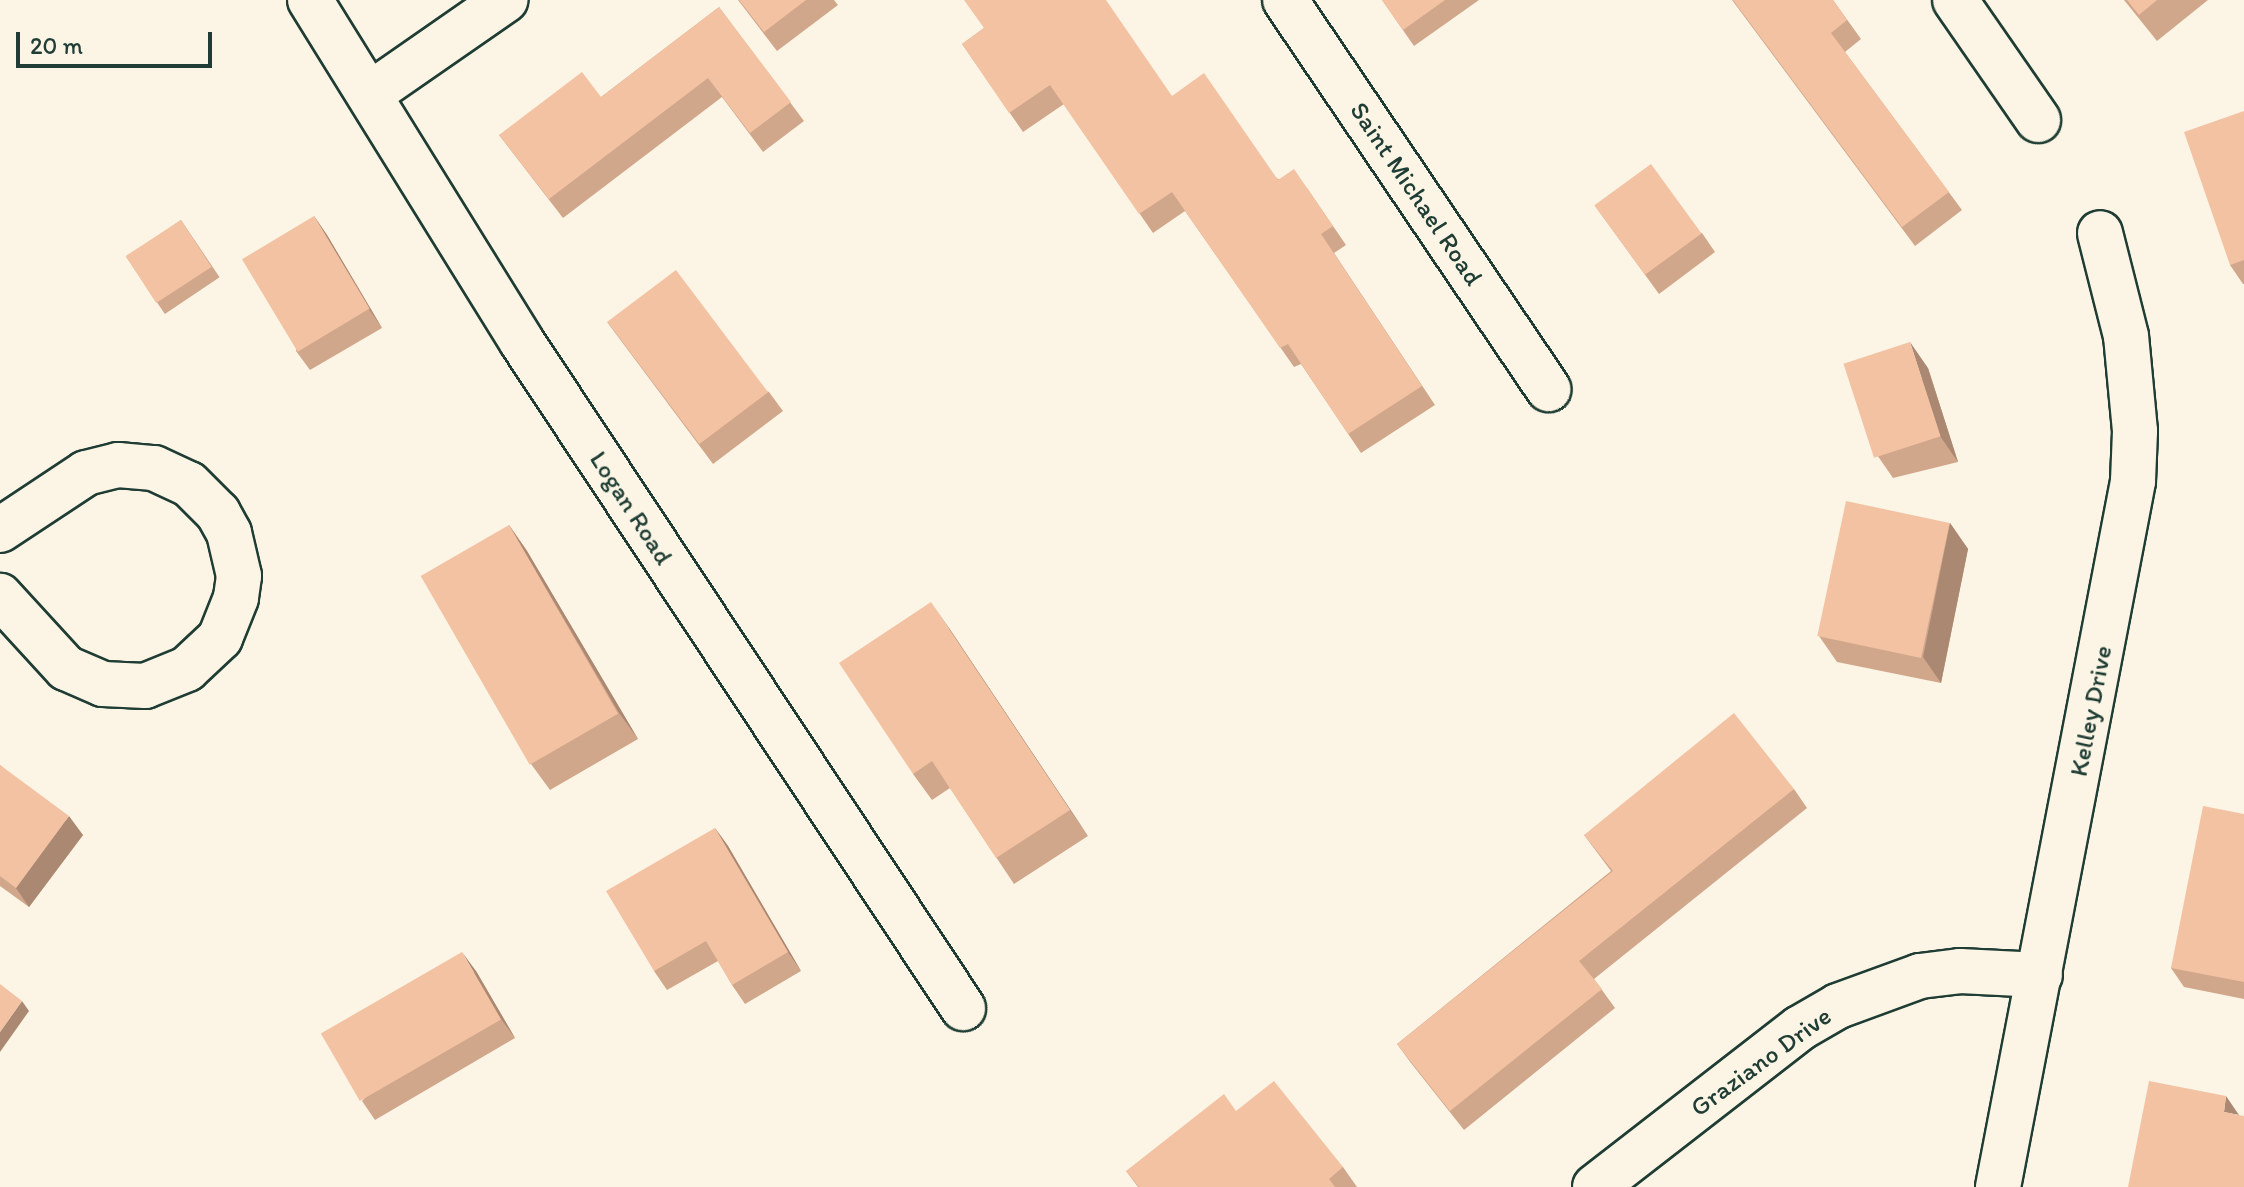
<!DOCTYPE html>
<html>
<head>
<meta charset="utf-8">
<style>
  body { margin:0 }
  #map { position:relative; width:2244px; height:1187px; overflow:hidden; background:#fcf5e5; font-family:Itim,sans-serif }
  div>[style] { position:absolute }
  .roads { filter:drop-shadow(2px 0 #1f3d34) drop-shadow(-2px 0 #1f3d34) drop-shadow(0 2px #1f3d34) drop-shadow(0 -2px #1f3d34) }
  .minor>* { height:44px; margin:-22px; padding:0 22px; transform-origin:22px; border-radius:22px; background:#fcf5e5 }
  .wall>* { inset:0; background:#d1a78c; transform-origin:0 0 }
  .shaded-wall>* { inset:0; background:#aa8872 }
  .building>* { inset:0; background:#f3c2a3; transform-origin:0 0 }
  span { translate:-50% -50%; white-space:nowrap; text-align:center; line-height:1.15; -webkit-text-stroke:6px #fcf5e5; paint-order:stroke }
  .street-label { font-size:26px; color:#1f3d34 }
  .scale { position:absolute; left:16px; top:32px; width:196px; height:36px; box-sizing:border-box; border:4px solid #1f3d34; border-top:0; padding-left:10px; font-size:24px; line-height:28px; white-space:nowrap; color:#1f3d34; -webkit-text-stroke:6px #fcf5e5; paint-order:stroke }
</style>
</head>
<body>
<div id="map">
  <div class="roads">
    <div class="minor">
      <div style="left:310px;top:0;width:402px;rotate:58.2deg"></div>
      <div style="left:522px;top:342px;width:799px;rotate:56.49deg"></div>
      <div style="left:1285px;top:0;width:470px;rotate:55.9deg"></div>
      <div style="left:1955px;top:0;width:146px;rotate:55.3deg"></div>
      <div style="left:370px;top:94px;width:165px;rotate:-34.8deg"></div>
      <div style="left:0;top:530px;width:103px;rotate:-33.5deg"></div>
      <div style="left:86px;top:473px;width:33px;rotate:-14deg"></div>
      <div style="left:118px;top:465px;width:36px;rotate:5deg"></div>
      <div style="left:154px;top:468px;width:38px;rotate:25deg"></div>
      <div style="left:189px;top:484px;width:41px;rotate:45deg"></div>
      <div style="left:218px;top:513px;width:23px;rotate:61deg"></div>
      <div style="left:229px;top:533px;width:44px;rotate:76.9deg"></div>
      <div style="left:239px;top:576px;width:22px;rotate:98deg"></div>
      <div style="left:236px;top:598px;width:43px;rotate:111.8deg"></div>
      <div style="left:220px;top:638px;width:45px;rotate:136.8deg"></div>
      <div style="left:187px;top:669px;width:45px;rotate:158deg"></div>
      <div style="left:145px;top:686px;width:42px;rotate:-177.3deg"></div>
      <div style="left:103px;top:684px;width:40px;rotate:-156.6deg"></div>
      <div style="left:66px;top:668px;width:98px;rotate:-132.5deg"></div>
      <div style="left:1595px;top:1187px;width:259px;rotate:-37.8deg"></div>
      <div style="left:1800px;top:1028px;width:44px;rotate:-30.1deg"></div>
      <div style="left:1838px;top:1006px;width:87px;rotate:-20.1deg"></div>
      <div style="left:1920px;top:976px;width:40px;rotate:-7.1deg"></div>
      <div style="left:1960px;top:971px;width:80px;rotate:2.9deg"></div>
      <div style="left:1998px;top:1187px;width:719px;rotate:-79.17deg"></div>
      <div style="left:2133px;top:481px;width:50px;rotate:-87.7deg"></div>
      <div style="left:2135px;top:431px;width:95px;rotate:-95.4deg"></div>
      <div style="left:2126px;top:336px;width:106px;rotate:-104.2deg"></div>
    </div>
  </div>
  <div class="wall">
    <div style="clip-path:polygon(738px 0,834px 0,838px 5px,777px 51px)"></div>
    <div style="clip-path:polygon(1382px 0,1479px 0,1414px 46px)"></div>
    <div style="clip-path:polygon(1732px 0,1833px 0,1861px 39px,1845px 52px,1962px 210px,1915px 246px)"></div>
    <div style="clip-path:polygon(2124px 0,2208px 0,2157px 41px)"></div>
    <div style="clip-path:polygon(719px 7px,804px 121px,763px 152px,722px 97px,563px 218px,499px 135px,601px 97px)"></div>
    <div style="clip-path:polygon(984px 28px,1172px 96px,1278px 179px,1307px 188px,1346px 245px,1334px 253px,1435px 405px,1361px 453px,1301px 364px,1294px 367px,1185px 211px,1153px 233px,1064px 104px,1023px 132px,962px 44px)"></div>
    <div style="clip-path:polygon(2244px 111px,2244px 284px,2243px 284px,2230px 265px)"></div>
    <div style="clip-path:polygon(1595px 206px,1702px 233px,1715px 252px,1659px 294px)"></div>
    <div style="clip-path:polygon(314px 216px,327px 235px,382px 328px,310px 370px,296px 351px)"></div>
    <div style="left:181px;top:220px;width:69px;height:66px;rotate:56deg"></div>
    <div style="clip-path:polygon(607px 322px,769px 392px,783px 411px,713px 464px)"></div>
    <div style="clip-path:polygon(1928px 368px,1958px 462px,1893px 478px,1875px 452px)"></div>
    <div style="clip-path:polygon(1950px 523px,1968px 549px,1941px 683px,1837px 662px,1819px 636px)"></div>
    <div style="clip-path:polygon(509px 525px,527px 551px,638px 739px,550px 790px,531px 764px)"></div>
    <div style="clip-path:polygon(949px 628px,1088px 836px,1014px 884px,950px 788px,932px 800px,913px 774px)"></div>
    <div style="clip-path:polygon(0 765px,83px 835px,29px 907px,0 886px)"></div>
    <div style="clip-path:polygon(1794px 789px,1807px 808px,1594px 979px,1615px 1008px,1464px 1130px,1411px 1063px,1397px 1044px,1611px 871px,1584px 835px)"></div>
    <div style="clip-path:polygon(2244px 814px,2244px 999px,2184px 987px,2171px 968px)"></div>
    <div style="clip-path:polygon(715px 828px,728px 846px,801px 971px,745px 1004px,732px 985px,718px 961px,667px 990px,654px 971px)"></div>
    <div style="clip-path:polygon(476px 971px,515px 1038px,375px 1120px,362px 1101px)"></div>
    <div style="clip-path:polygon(1236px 1111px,1343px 1167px,1357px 1187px,1138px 1187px,1126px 1171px)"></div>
  </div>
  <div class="shaded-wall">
    <div style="clip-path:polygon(314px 216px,327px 235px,382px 328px,369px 309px)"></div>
    <div style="clip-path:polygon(1910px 342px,1928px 368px,1958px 462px,1940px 436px)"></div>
    <div style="clip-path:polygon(1950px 523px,1968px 549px,1941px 683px,1923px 657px)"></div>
    <div style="clip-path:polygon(509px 525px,527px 551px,638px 739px,619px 713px)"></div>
    <div style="clip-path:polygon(931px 602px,949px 628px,1088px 836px,1070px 810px)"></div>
    <div style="clip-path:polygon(69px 816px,83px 835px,29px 907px,16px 888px)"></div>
    <div style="clip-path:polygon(715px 828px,728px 846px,801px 971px,788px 952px)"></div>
    <div style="clip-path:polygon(462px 952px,476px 971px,515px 1038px,501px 1019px)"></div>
    <div style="clip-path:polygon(22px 1001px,29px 1011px,0 1052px,0 1032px)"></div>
    <div style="clip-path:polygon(2226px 1096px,2239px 1115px,2224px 1112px)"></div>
  </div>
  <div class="building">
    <div style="clip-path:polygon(739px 0,806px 0,764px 32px)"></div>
    <div style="clip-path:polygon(964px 0,1106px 0,1172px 96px,1204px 73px,1278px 180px,1294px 169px,1333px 226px,1321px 234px,1422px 386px,1348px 434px,1288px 344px,1280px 348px,1172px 192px,1139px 214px,1050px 85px,1009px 113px,962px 44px,984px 28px)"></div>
    <div style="clip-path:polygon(1382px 0,1445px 0,1403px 30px)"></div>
    <div style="clip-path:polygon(1733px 0,1833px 0,1847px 20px,1831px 33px,1949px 192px,1902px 227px)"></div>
    <div style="clip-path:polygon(2127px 0,2157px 0,2139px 15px)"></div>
    <div style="clip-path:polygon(719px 7px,791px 102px,750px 133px,708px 78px,549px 199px,499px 135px,582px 72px,601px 97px)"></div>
    <div style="clip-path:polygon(2244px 111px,2244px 260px,2230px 265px,2184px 132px)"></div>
    <div style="left:1651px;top:164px;width:86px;height:70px;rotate:54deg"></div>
    <div style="left:314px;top:216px;width:108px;height:84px;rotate:59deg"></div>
    <div style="left:181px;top:220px;width:56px;height:66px;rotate:57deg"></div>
    <div style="left:676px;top:270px;width:153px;height:86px;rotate:53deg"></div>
    <div style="left:1910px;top:342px;width:99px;height:70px;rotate:72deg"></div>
    <div style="left:1846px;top:501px;width:106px;height:138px;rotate:12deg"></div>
    <div style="left:509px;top:525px;width:218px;height:102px;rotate:60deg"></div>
    <div style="clip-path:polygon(931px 602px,1070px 810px,996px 858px,932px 761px,913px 774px,839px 663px)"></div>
    <div style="clip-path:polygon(1734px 713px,1794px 789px,1579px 961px,1602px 989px,1450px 1111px,1397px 1044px,1613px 871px,1584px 835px)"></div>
    <div style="clip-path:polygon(0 765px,69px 816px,16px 888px,0 876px)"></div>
    <div style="clip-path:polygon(2203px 806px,2244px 814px,2244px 982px,2171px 968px)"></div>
    <div style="clip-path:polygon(715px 828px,788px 952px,732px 985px,706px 941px,654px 971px,606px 891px)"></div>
    <div style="left:462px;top:952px;width:78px;height:163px;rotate:60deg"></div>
    <div style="clip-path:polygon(0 984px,22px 1001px,0 1032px)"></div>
    <div style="clip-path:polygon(1274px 1081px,1343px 1167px,1329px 1179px,1335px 1187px,1139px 1187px,1126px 1171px,1224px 1094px,1236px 1111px)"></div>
    <div style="clip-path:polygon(2149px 1081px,2226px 1096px,2224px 1112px,2244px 1116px,2244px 1187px,2128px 1187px)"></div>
  </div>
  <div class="street-label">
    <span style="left:1416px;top:194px;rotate:56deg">Saint Michael Road</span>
    <span style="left:631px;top:508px;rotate:57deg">Logan Road</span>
    <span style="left:2091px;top:711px;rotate:-79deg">Kelley Drive</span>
    <span style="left:1761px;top:1062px;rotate:-36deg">Graziano Drive</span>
  </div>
  <div class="scale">20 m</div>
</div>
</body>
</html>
